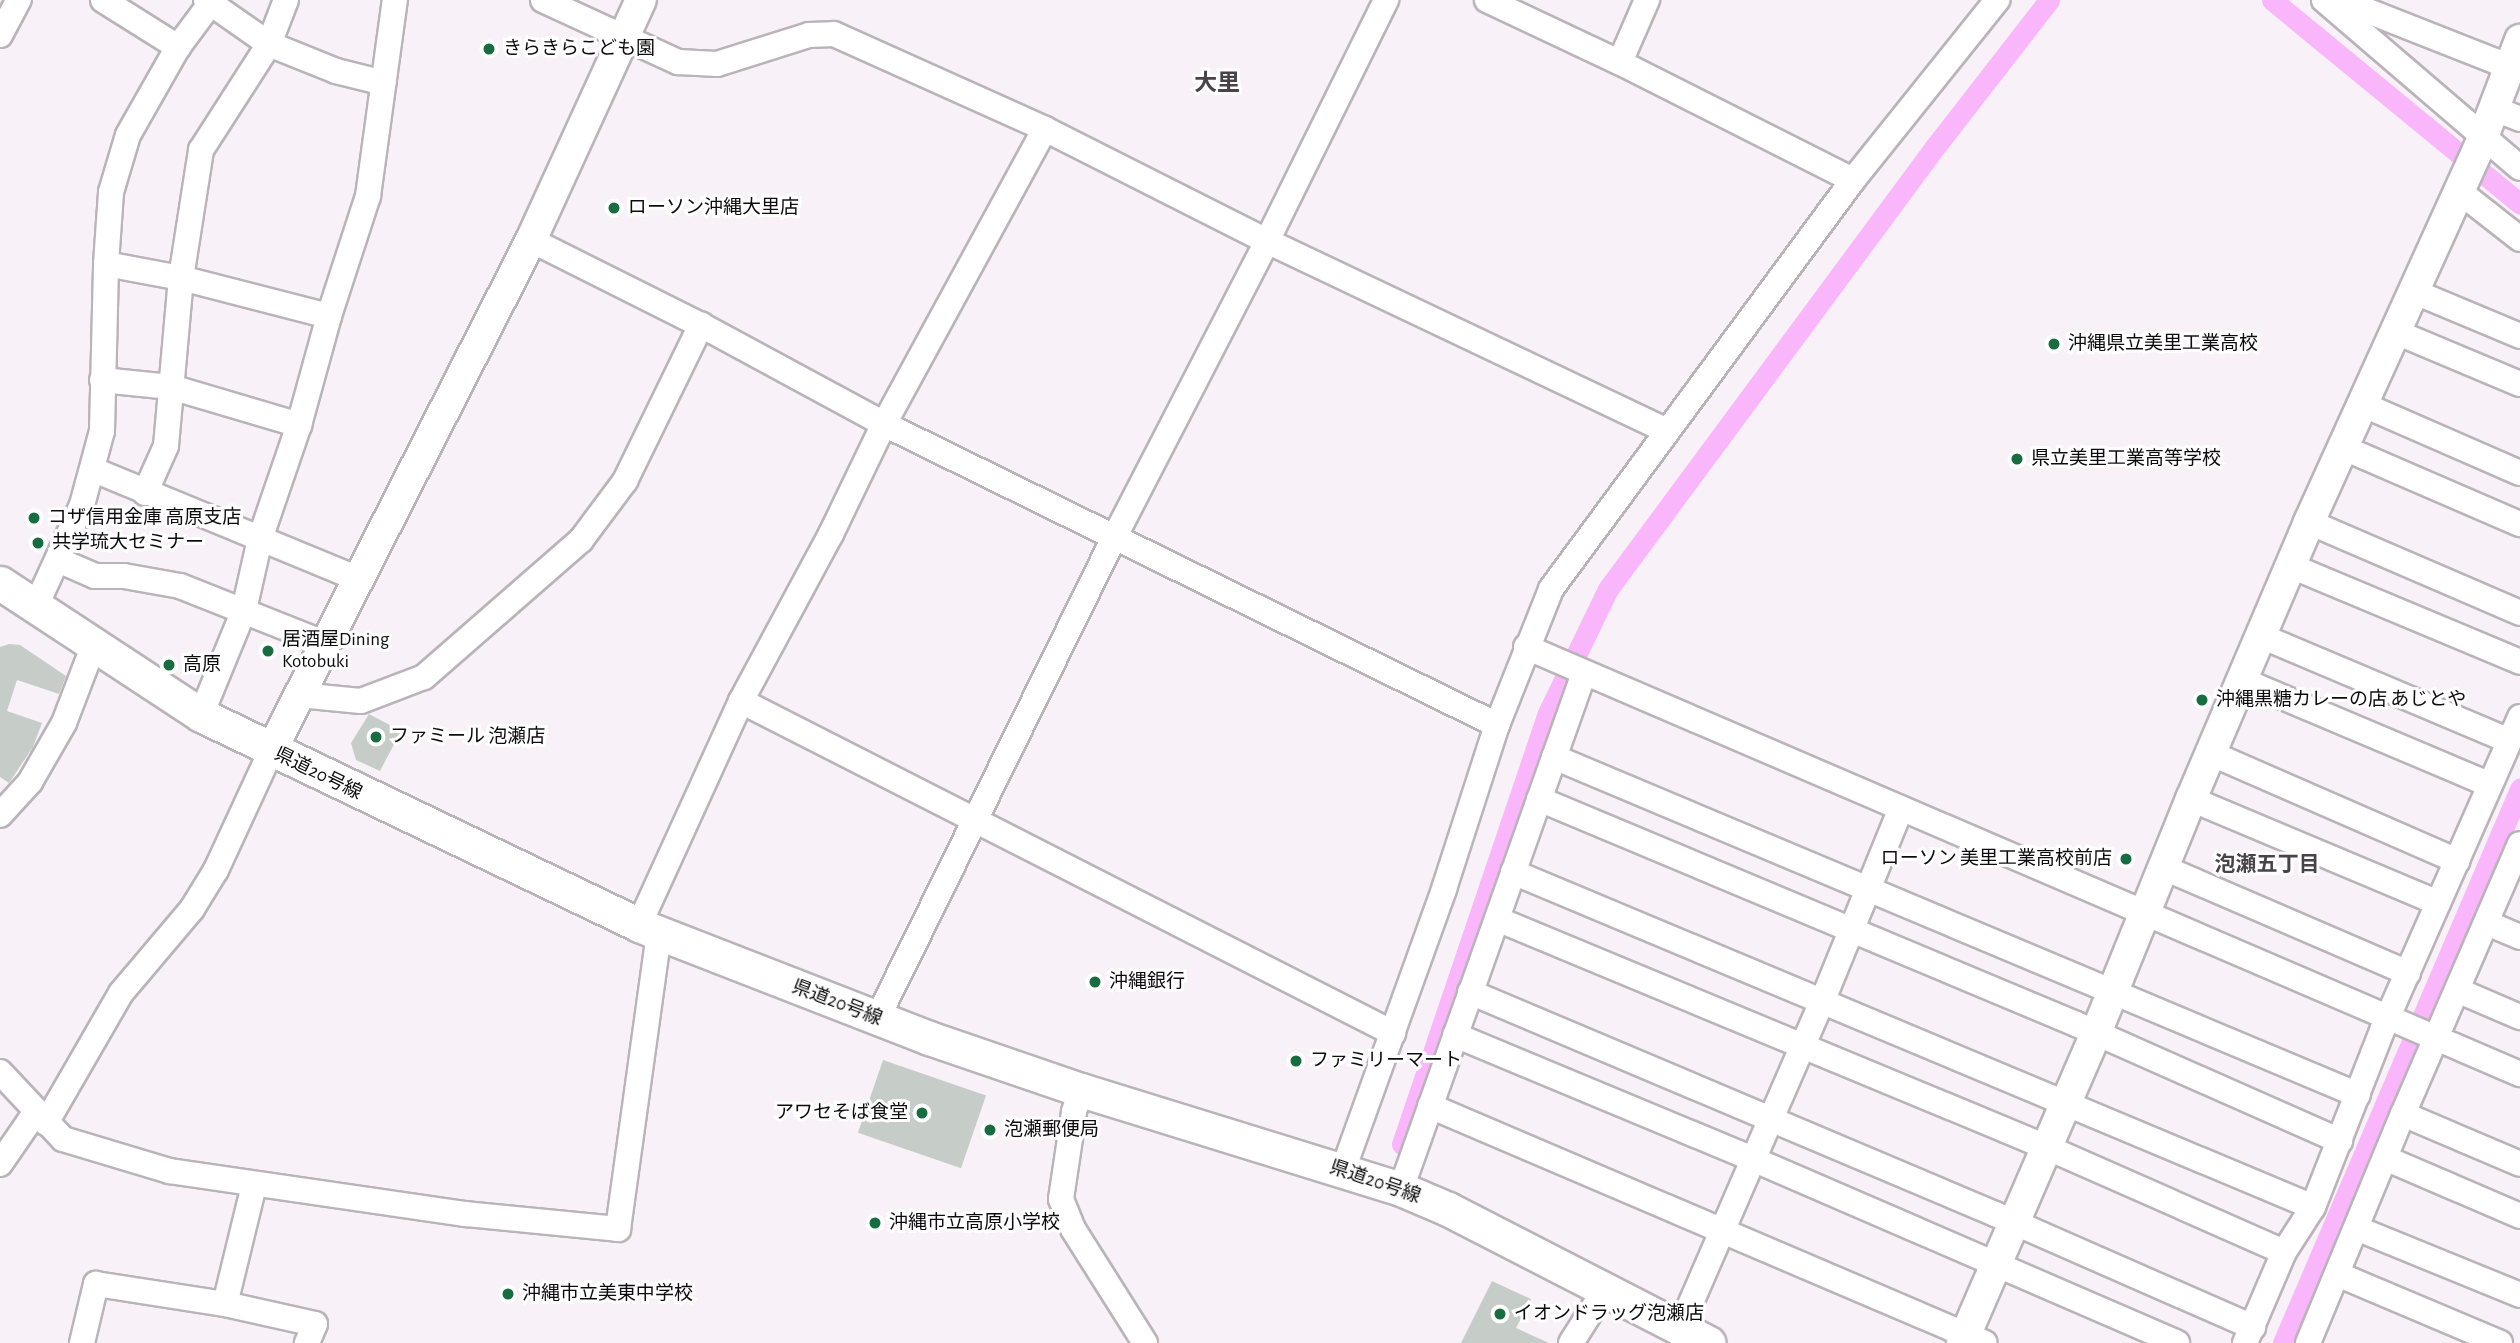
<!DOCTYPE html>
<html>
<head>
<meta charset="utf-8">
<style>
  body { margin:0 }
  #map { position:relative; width:2520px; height:1343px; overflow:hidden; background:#f8f2f8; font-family:"Alegreya Sans","Noto Sans JP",sans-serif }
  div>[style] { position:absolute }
  .canal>* { height:21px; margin:-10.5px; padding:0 10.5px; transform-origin:10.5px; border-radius:10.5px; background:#f9b6fa }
  .building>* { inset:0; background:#c6cdc8; transform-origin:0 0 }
  .roads { filter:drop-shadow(2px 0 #bab4ba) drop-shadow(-2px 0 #bab4ba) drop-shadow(0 2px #bab4ba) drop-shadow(0 -2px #bab4ba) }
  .minor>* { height:24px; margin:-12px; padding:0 12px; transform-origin:12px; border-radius:12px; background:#fff }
  .tertiary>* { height:30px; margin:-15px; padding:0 15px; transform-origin:15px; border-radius:15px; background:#fff }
  .secondary>* { height:33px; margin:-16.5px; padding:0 16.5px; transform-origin:16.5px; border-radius:16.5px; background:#fff }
  .dots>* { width:19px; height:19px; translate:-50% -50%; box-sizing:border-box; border:4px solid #fff; border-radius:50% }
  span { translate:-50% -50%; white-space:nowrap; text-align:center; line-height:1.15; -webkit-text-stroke:6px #fff; paint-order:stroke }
  .poi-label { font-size:19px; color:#0d0b0d }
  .left { translate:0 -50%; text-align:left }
  .right { translate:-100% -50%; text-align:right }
  .street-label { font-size:19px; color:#0d0b0d }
  .neighbourhood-label { font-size:21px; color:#484348; font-weight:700 }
  .quarter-label { font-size:23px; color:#484348; font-weight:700 }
</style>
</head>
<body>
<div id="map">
  <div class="canal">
    <div style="left:2272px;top:0;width:321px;rotate:39.4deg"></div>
    <div style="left:1402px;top:1144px;width:455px;rotate:-71.3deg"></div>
    <div style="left:1548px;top:713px;width:138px;rotate:-64.2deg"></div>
    <div style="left:1608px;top:589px;width:550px;rotate:-53.51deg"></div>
    <div style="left:1935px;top:147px;width:186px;rotate:-52.2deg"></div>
    <div style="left:2283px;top:1343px;width:603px;rotate:-66.84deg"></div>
  </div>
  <div class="building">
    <div style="clip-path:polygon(9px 644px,20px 645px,66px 676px,59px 694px,17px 680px,7px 711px,42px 723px,33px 747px,9px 783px,0 777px,0 647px)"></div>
    <div style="clip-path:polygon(369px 714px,401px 731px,380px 771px,356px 760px,351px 743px)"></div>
    <div style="left:883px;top:1060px;width:109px;height:77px;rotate:19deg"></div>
    <div style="clip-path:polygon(1492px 1281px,1531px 1299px,1516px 1328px,1549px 1343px,1461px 1343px)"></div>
  </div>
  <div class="roads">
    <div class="minor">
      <div style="left:103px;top:0;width:89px;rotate:32.1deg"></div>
      <div style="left:206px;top:0;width:77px;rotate:34.9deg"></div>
      <div style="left:269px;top:44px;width:72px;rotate:21.9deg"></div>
      <div style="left:336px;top:71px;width:49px;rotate:14deg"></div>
      <div style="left:543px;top:0;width:149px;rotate:24.7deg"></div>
      <div style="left:678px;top:62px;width:39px;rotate:3deg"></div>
      <div style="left:717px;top:64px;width:96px;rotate:-17.5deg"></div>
      <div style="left:809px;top:35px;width:25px;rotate:-2deg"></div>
      <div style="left:834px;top:34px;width:231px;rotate:24.2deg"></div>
      <div style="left:1045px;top:129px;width:249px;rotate:26.8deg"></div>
      <div style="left:1267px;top:241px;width:443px;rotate:25.4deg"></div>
      <div style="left:1487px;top:0;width:146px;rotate:25.2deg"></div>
      <div style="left:1619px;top:62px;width:262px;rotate:26.8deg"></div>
      <div style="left:2324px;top:0;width:258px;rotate:40.6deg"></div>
      <div style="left:2340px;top:0;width:193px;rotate:21.5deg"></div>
      <div style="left:0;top:35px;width:40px;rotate:-62deg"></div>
      <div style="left:1620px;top:62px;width:68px;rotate:-66.5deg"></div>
      <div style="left:2493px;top:108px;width:29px;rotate:22deg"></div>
      <div style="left:2460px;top:192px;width:76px;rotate:38.1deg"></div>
      <div style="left:531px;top:240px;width:190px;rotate:26.6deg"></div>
      <div style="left:701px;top:325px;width:208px;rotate:28.4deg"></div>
      <div style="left:884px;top:424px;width:683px;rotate:26.15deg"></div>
      <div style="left:106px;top:264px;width:76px;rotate:10.6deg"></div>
      <div style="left:181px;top:278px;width:153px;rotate:14.4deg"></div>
      <div style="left:2415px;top:292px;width:114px;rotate:22.7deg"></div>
      <div style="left:2396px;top:332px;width:134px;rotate:22.8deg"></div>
      <div style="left:102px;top:380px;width:69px;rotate:5.8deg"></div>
      <div style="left:171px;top:387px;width:134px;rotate:16.5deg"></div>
      <div style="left:2364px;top:405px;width:170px;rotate:23.6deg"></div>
      <div style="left:2344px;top:448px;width:192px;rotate:23.4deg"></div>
      <div style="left:94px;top:470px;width:287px;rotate:22.4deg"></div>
      <div style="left:145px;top:493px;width:51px;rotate:-65.9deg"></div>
      <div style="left:166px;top:446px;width:169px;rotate:-84.9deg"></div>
      <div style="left:181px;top:278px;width:130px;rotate:-81.1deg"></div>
      <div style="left:201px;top:150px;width:126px;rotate:-57.3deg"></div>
      <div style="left:269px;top:44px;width:47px;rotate:-68.9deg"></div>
      <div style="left:2309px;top:522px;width:230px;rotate:23.3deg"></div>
      <div style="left:58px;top:560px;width:40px;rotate:23.4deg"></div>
      <div style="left:95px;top:576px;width:29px"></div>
      <div style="left:124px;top:576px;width:57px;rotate:10.1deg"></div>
      <div style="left:180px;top:586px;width:155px;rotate:21.6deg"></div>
      <div style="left:2291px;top:566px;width:248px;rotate:22.7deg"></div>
      <div style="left:35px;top:608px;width:113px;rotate:-65.5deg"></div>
      <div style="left:82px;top:505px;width:77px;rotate:-74.9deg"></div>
      <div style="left:102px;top:431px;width:167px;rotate:-88.6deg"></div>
      <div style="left:106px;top:264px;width:72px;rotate:-86deg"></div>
      <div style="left:111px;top:192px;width:59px;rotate:-73.4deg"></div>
      <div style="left:128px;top:135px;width:101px;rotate:-60.4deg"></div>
      <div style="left:178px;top:47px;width:59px;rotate:-53.3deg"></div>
      <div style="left:2261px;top:636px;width:269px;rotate:22.9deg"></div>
      <div style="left:1526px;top:647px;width:1082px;rotate:23.25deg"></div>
      <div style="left:2242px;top:680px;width:269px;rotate:22.9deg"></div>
      <div style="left:299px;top:695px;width:62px;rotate:5.5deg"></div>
      <div style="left:361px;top:701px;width:67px;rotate:-20.9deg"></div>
      <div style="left:424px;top:677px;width:208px;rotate:-41.1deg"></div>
      <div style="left:581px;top:540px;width:74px;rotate:-53.3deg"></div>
      <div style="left:625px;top:481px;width:174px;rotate:-64deg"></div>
      <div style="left:741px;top:701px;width:732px;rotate:26.99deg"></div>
      <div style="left:201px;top:715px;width:113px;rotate:-67.7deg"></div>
      <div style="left:244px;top:610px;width:73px;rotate:-77.3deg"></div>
      <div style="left:260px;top:539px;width:120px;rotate:-71.1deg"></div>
      <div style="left:299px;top:425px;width:113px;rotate:-74.6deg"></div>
      <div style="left:329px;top:316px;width:126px;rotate:-72deg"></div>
      <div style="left:368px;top:196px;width:198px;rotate:-82.2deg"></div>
      <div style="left:2210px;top:753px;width:270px;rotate:23.6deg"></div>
      <div style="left:1554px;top:757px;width:872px;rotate:22.8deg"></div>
      <div style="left:1539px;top:799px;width:582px;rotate:22.73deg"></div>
      <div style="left:2076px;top:1024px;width:289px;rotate:23.9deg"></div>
      <div style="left:2191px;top:799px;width:268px;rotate:22.8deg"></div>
      <div style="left:0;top:815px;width:45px;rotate:-47.7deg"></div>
      <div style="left:30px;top:782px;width:68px;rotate:-60deg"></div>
      <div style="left:64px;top:723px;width:81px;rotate:-69.1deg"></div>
      <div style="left:2162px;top:867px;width:268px;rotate:23.3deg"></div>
      <div style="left:1513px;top:872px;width:867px;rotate:22.72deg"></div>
      <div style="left:1497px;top:919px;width:594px;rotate:22.55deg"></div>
      <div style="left:2046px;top:1147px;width:260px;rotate:23.8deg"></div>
      <div style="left:2487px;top:923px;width:36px;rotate:23deg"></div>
      <div style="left:639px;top:925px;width:246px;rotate:-65.5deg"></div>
      <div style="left:741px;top:701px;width:190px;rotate:-61.7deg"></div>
      <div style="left:831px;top:534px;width:122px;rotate:-64.3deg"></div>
      <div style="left:884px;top:424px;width:336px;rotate:-61.4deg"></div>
      <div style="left:2457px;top:990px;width:69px;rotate:23.2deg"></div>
      <div style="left:1470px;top:992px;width:570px;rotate:22.92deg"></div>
      <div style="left:1995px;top:1214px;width:282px;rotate:23.7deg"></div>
      <div style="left:877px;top:1019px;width:538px;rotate:-63.77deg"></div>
      <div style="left:1115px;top:536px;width:332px;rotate:-62.7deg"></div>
      <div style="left:1267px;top:241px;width:269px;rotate:-63.7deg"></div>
      <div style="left:1455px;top:1035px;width:325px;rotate:22.6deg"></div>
      <div style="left:1755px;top:1160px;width:460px;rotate:23.4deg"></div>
      <div style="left:0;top:1072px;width:92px;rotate:46.8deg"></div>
      <div style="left:63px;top:1139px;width:112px;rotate:16.7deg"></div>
      <div style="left:170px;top:1171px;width:299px;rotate:8.3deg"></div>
      <div style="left:466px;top:1214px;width:153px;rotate:5.6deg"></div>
      <div style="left:618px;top:1229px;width:298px;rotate:-82.1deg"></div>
      <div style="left:1081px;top:1090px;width:23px;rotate:108deg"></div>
      <div style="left:1074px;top:1112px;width:88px;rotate:98.5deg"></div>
      <div style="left:1061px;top:1199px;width:32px;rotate:68deg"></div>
      <div style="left:1073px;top:1229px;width:135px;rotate:57.7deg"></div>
      <div style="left:1430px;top:1106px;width:603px;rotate:23.12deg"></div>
      <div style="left:2403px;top:1114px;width:127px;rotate:23.1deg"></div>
      <div style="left:46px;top:1123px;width:150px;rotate:-60deg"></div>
      <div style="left:121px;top:993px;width:110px;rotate:-49.8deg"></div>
      <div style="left:192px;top:909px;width:46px;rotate:-58.4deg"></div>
      <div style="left:216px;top:870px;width:131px;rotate:-65.2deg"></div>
      <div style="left:2385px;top:1158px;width:147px;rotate:23.2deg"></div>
      <div style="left:0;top:1164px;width:62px;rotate:-55.5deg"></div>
      <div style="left:1343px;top:1170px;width:299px;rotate:-70.2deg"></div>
      <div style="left:1444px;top:889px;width:172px;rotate:-72.1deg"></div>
      <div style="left:1497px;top:725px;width:146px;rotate:-68.3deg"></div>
      <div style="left:1551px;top:589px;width:508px;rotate:-53.56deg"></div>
      <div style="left:1853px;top:180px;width:231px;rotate:-51.3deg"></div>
      <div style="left:1401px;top:1189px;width:547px;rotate:-70.47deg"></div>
      <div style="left:2356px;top:1228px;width:177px;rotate:22.2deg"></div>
      <div style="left:2337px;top:1274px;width:177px;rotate:22.9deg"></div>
      <div style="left:225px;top:1304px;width:122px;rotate:-76.3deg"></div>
      <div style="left:1680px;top:1328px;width:356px;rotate:-66.5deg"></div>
      <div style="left:1822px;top:1002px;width:209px;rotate:-67.8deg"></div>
      <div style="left:82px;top:1343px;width:61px;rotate:-76.7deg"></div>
      <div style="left:96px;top:1284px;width:131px;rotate:8.8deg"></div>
      <div style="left:225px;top:1304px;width:92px;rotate:12.5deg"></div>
      <div style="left:315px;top:1324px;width:21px;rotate:113deg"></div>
      <div style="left:1571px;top:1343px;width:62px;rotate:-57.6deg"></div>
      <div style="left:2245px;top:1343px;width:99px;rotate:-66.8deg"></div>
      <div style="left:2284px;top:1252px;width:54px;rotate:-57.2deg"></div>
      <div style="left:2313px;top:1207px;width:192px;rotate:-68.6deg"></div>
      <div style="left:2383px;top:1028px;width:340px;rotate:-66.2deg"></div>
      <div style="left:2308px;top:1343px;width:248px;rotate:-67.5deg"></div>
      <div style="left:2403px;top:1114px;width:294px;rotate:-66.6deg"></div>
    </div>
    <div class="tertiary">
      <div style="left:271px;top:751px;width:573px;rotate:-63.03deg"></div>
      <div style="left:531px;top:240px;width:264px;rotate:-65.4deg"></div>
      <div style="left:1962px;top:1343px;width:338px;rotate:-66.6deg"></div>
      <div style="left:2096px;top:1033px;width:253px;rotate:-67.9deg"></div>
      <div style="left:2191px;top:799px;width:301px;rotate:-66.9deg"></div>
      <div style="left:2309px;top:522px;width:409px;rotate:-65.6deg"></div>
      <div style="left:2478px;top:150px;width:118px;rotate:-69.1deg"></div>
    </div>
    <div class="secondary">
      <div style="left:0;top:583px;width:240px;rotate:33.3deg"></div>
      <div style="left:201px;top:715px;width:486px;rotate:25.6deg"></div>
      <div style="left:639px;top:925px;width:311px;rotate:21.3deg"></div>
      <div style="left:929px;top:1038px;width:161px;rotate:18.9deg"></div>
      <div style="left:1081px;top:1090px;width:335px;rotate:17.2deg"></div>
      <div style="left:1401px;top:1189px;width:51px;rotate:23.1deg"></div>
      <div style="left:1448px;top:1209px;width:293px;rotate:27.2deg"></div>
    </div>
  </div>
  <div class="dots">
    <div style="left:489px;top:49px;background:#176d3f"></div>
    <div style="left:614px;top:208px;background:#176d3f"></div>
    <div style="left:2054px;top:344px;background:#176d3f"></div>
    <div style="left:2017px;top:459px;background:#176d3f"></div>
    <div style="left:34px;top:518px;background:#176d3f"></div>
    <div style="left:38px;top:543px;background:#176d3f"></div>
    <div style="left:268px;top:651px;background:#176d3f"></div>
    <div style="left:169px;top:665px;background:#176d3f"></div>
    <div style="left:2202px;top:700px;background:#176d3f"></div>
    <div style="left:376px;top:737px;background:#176d3f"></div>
    <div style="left:2126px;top:859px;background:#176d3f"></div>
    <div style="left:1095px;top:982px;background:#176d3f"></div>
    <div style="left:1296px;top:1061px;background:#176d3f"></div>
    <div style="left:922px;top:1113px;background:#176d3f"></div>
    <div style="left:990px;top:1130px;background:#176d3f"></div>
    <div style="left:875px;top:1223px;background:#176d3f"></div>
    <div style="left:508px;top:1294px;background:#176d3f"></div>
    <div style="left:1500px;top:1314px;background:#176d3f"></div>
  </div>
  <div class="poi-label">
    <span class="left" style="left:503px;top:49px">きらきらこども園</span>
    <span class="left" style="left:628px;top:208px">ローソン沖縄大里店</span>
    <span class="left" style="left:2068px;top:344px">沖縄県立美里工業高校</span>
    <span class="left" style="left:2031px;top:459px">県立美里工業高等学校</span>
    <span class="left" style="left:48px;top:518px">コザ信用金庫 高原支店</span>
    <span class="left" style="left:52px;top:543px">共学琉大セミナー</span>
    <span class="left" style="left:282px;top:651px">居酒屋Dining<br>Kotobuki</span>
    <span class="left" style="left:183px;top:665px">高原</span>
    <span class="left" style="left:2216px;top:700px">沖縄黒糖カレーの店 あじとや</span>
    <span class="left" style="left:390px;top:737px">ファミール 泡瀬店</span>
    <span class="right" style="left:2112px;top:859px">ローソン 美里工業高校前店</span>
    <span class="left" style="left:1109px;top:982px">沖縄銀行</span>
    <span class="left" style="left:1310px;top:1061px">ファミリーマート</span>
    <span class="right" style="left:908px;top:1113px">アワセそば食堂</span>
    <span class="left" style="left:1004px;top:1130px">泡瀬郵便局</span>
    <span class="left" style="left:889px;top:1223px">沖縄市立高原小学校</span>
    <span class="left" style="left:522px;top:1294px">沖縄市立美東中学校</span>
    <span class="left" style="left:1514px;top:1314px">イオンドラッグ泡瀬店</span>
  </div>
  <div class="street-label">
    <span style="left:318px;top:774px;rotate:26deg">県道20号線</span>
    <span style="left:837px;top:1003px;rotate:21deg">県道20号線</span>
    <span style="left:1375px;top:1182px;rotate:19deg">県道20号線</span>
  </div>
  <div class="neighbourhood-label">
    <span style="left:2267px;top:865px">泡瀬五丁目</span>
  </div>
  <div class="quarter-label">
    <span style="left:1217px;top:84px">大里</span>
  </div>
</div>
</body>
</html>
